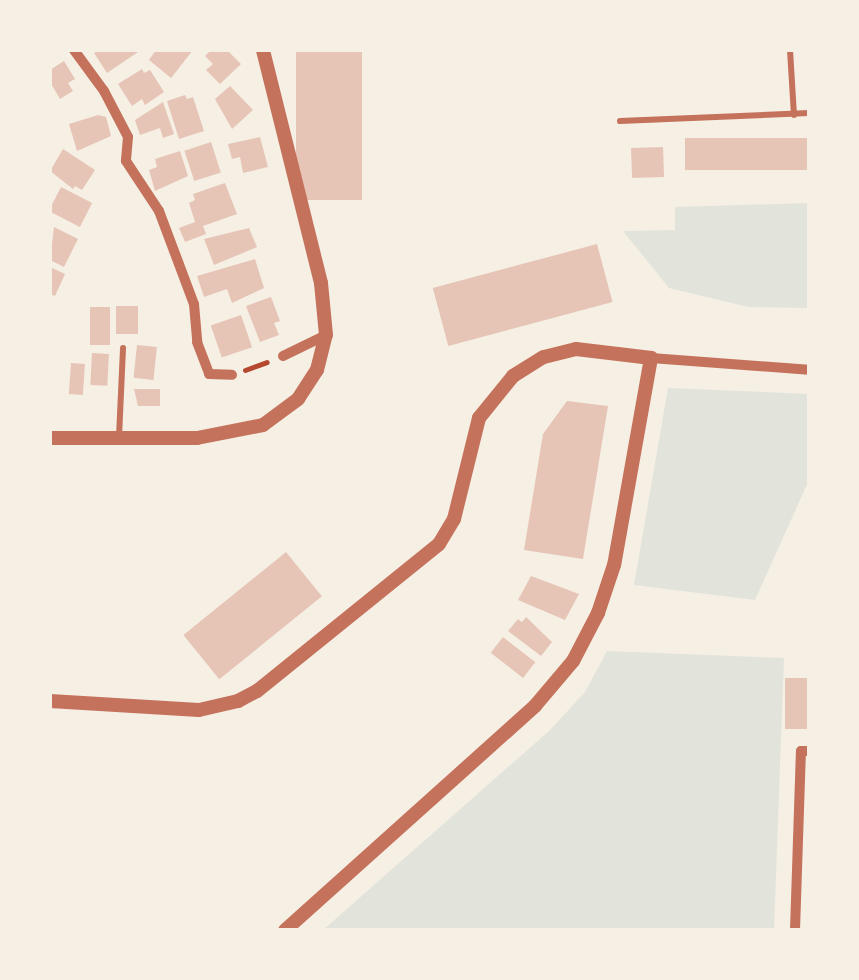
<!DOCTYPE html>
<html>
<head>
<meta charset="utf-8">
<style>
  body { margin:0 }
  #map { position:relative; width:859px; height:980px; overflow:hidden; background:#f6efe4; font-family:Poppins,sans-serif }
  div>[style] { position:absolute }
  .green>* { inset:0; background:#e2e4dc }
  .building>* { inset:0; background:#e6c5b7; transform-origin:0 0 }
  .path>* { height:5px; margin:-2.5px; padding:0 2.5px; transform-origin:2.5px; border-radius:2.5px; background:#b5482f }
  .service>* { height:6px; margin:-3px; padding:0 3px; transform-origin:3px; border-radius:3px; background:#c5725c }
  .minor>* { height:10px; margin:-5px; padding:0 5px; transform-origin:5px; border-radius:5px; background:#c5725c }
  .tertiary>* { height:14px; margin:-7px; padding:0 7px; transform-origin:7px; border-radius:7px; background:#c5725c }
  span { translate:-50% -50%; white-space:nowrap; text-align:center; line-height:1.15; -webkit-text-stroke:8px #f6efe4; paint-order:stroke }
  .frame { position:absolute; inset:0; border:52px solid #f6efe4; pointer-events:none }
</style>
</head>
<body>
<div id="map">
  <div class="green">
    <div style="clip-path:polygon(809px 203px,809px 308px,748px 307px,669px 288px,623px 231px,675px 230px,675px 207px)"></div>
    <div style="clip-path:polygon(668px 388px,809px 394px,809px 480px,755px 600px,634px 585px)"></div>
    <div style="clip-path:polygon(607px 651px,784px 658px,774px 930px,323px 930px,549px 731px,585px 692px)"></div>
  </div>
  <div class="building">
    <div style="clip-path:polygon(98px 50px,141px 50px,107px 73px,94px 53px)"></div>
    <div style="clip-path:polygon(156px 50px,193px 50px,171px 78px,149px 60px)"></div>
    <div style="clip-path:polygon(211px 50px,227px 50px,241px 64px,220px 84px,206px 70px,213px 64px,205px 56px)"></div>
    <div style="left:296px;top:50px;width:66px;height:150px"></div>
    <div style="clip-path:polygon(64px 61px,75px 79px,68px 83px,73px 91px,60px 99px,50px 82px,50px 70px)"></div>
    <div style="clip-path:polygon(142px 69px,144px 73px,150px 70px,164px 92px,145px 105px,142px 99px,132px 106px,118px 84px)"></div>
    <div style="clip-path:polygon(230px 86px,253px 110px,232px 129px,215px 99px)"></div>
    <div style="clip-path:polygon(185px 95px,187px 99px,193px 97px,204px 131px,179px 139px,167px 101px)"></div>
    <div style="clip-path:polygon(163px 102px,174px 134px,163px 138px,160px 128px,140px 135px,135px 120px)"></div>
    <div style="clip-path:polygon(98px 115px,106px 117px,111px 136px,77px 151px,69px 124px)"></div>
    <div style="clip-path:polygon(260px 137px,268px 167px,243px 173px,240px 157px,232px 159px,228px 144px)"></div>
    <div style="left:809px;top:138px;width:32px;height:124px;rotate:90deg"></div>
    <div style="left:211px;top:142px;width:32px;height:28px;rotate:72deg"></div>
    <div style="left:663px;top:147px;width:30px;height:32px;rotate:88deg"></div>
    <div style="clip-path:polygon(63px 149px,95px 170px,82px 190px,75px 186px,73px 189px,50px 171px)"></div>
    <div style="clip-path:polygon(180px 151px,188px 176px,155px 191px,149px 170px,157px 167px,155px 159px)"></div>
    <div style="clip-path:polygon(225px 183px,237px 214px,203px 226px,206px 234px,185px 242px,179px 228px,195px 222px,189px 203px,195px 200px,193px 194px)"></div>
    <div style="left:61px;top:187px;width:35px;height:27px;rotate:27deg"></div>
    <div style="clip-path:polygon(54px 227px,78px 239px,64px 267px,50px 260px)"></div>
    <div style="clip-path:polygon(249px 228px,257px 247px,214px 265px,204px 239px)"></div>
    <div style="left:597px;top:244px;width:60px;height:170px;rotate:75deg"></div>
    <div style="clip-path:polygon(255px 259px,264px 288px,232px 303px,227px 289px,204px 297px,197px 276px)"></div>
    <div style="clip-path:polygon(50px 267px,65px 274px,55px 296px,50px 294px)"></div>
    <div style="clip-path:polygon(271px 297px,280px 321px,274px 323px,279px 335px,260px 342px,246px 306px)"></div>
    <div style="left:116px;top:306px;width:22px;height:28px"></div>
    <div style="left:90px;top:307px;width:20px;height:38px"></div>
    <div style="left:241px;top:315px;width:34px;height:32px;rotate:71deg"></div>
    <div style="left:137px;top:345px;width:20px;height:33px;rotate:6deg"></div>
    <div style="left:92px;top:353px;width:17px;height:32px;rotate:3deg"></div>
    <div style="left:71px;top:363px;width:14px;height:31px;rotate:4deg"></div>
    <div style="clip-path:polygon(134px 389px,160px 389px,160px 406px,138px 406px)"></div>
    <div style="clip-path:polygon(567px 401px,608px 406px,583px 559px,524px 550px,543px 434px)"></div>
    <div style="left:286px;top:552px;width:57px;height:132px;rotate:51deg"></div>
    <div style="clip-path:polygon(531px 576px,579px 594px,565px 620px,518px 600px)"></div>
    <div style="clip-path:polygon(526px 617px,552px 642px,541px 656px,508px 631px,518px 619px,522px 622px)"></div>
    <div style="left:503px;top:637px;width:41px;height:20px;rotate:38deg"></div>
    <div style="left:785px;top:678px;width:24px;height:51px"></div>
  </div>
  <div class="path">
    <div style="left:245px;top:370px;width:23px;rotate:-20deg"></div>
  </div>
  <div class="service">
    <div style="left:790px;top:50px;width:65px;rotate:86.5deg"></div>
    <div style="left:620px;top:121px;width:189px;rotate:-2.4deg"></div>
    <div style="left:119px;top:437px;width:89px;rotate:-87.4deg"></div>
  </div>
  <div class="minor">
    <div style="left:74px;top:50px;width:51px;rotate:53.8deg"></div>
    <div style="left:104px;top:91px;width:52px;rotate:62.4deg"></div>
    <div style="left:128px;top:137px;width:24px;rotate:95deg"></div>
    <div style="left:126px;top:161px;width:60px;rotate:56.6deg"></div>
    <div style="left:159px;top:211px;width:99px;rotate:69.4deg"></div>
    <div style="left:194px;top:304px;width:38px;rotate:85deg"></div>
    <div style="left:197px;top:342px;width:34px;rotate:69deg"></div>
    <div style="left:209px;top:374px;width:23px;rotate:2deg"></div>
    <div style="left:283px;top:356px;width:48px;rotate:-26deg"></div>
    <div style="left:651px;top:358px;width:158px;rotate:4.3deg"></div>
    <div style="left:795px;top:930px;width:179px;rotate:-88.1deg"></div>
    <div style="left:801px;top:751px;width:8px"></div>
  </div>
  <div class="tertiary">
    <div style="left:50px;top:438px;width:147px"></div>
    <div style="left:197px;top:438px;width:67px;rotate:-11.1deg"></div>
    <div style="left:263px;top:425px;width:44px;rotate:-36.6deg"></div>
    <div style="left:298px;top:399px;width:35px;rotate:-57deg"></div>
    <div style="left:317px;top:370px;width:36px;rotate:-76deg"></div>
    <div style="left:326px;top:335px;width:52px;rotate:-95.5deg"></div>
    <div style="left:321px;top:283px;width:240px;rotate:-104deg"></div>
    <div style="left:50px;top:701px;width:149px;rotate:3.5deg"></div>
    <div style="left:199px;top:710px;width:40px;rotate:-13deg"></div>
    <div style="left:238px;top:701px;width:21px;rotate:-28deg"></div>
    <div style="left:257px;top:691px;width:234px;rotate:-38.9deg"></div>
    <div style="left:439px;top:544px;width:29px;rotate:-59deg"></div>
    <div style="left:454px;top:519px;width:104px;rotate:-76.1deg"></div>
    <div style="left:479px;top:418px;width:54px;rotate:-51deg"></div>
    <div style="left:513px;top:376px;width:36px;rotate:-32deg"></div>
    <div style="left:544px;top:357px;width:33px;rotate:-14deg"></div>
    <div style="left:576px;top:349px;width:76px;rotate:6.8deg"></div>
    <div style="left:651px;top:358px;width:210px;rotate:100.1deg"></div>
    <div style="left:614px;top:565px;width:51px;rotate:108.4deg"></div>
    <div style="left:598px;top:613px;width:54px;rotate:117.5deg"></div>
    <div style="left:573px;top:661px;width:59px;rotate:130.2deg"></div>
    <div style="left:535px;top:706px;width:336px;rotate:138.1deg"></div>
  </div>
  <div class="frame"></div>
</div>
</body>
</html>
